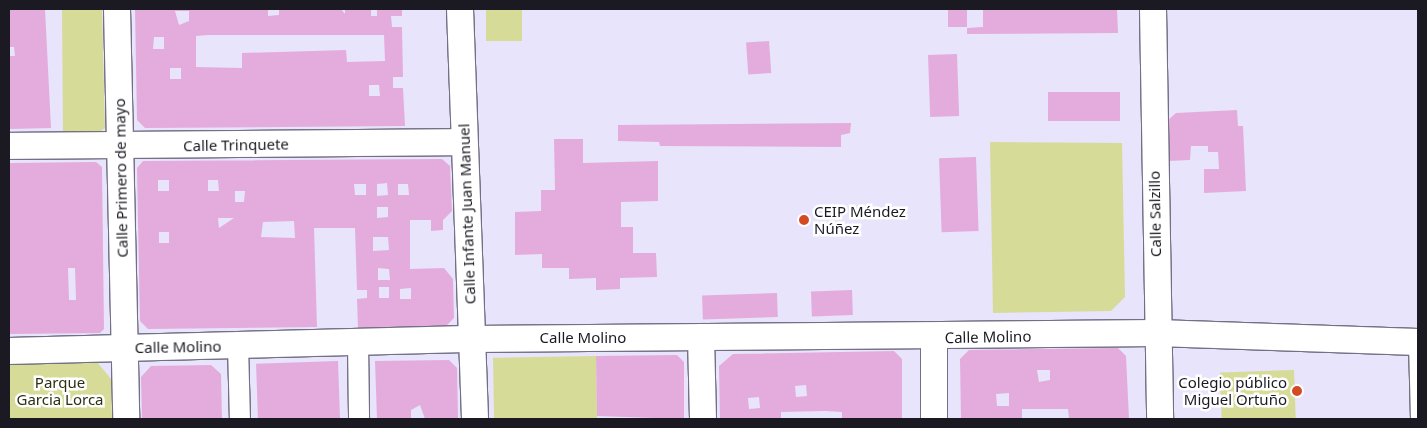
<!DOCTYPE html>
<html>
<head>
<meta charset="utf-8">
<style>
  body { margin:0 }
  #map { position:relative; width:1427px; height:428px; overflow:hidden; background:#e7e4fb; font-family:"Noto Sans",sans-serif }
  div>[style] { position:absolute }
  .green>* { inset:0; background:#d6db98; transform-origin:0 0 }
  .building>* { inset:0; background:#e4acdc; transform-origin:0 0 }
  .roads { filter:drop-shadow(1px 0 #737085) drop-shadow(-1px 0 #737085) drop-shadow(0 1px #737085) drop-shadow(0 -1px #737085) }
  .service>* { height:12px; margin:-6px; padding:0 6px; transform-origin:6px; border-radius:6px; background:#fff }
  .pedestrian>* { height:20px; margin:-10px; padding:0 10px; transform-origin:10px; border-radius:10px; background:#fff }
  .minor>* { height:26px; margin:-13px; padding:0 13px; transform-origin:13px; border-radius:13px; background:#fff }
  .dots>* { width:14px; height:14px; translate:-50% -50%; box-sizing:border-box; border:2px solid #fff; border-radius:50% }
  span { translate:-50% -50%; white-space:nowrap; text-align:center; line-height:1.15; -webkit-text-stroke:5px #fff; paint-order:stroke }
  .street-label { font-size:15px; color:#1b1a22 }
  .poi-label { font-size:15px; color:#1b1a22 }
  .left { translate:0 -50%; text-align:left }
  .right { translate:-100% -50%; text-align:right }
  .park-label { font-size:15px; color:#2e3011 }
  .frame { position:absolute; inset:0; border:10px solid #1b1a22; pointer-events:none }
</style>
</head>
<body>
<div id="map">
  <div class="green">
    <div style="clip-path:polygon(62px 9px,102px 9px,105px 128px,98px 133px,63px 134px)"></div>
    <div style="left:486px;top:9px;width:36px;height:32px"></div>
    <div style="clip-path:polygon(990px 142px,1122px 143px,1125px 297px,1111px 311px,993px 313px)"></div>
    <div style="left:596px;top:356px;width:63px;height:103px;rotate:89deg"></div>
    <div style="clip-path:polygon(97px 362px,111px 379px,112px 419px,9px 419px,9px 363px)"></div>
    <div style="left:1294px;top:370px;width:49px;height:74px;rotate:88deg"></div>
  </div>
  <div class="building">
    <div style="clip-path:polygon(9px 9px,45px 9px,51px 128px,9px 129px,9px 56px,15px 56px,14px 47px,9px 47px)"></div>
    <div style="clip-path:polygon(evenodd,135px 9px,268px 9px,268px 16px,279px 15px,279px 9px,341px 9px,345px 14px,345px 9px,371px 9px,371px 16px,377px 16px,377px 9px,402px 9px,402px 16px,391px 16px,392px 27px,402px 27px,403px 77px,393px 77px,393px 88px,403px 88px,405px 126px,145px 128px,137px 120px,135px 9px,175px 11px,189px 11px,189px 21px,179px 25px,175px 11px,135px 9px,208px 35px,384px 35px,385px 61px,347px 62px,346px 50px,242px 53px,242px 68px,196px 67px,196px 36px,208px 35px,135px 9px,154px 37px,164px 37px,164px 49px,153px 49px,154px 37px,135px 9px,170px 68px,181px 68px,181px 79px,170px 79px,170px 68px,135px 9px,369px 85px,379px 85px,380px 96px,369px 96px,369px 85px)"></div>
    <div style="left:948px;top:9px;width:19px;height:18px"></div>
    <div style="clip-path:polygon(983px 9px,1117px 9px,1118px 33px,967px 34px,967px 28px,983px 27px)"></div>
    <div style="left:769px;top:41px;width:32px;height:23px;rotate:86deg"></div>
    <div style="left:957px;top:54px;width:62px;height:29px;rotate:88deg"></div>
    <div style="left:1120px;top:92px;width:29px;height:72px;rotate:90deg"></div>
    <div style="clip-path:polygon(1237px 110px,1238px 126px,1243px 126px,1246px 191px,1204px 193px,1204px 169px,1219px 169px,1218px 152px,1208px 152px,1208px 146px,1191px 146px,1190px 160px,1168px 161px,1167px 121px,1176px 113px)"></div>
    <div style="clip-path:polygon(851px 123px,850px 133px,841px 135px,841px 147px,660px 146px,659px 142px,618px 141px,618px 125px)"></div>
    <div style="clip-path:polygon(554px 139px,583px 139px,583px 163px,658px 161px,658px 201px,621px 202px,621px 227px,633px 227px,633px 253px,656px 253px,657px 277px,620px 278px,620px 289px,596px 290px,596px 278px,569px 279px,569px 268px,542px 268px,542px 254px,515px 255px,515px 212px,541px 211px,541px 190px,555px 190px)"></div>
    <div style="left:976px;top:157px;width:74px;height:37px;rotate:88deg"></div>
    <div style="clip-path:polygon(evenodd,442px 159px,450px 166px,452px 211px,443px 220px,443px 230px,431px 231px,431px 220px,410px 220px,410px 269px,444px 268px,453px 279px,454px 318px,445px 327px,358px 328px,357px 299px,367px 298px,367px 290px,357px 290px,355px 228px,314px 228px,317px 327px,148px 329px,140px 321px,137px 168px,143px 161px,442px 159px,158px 180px,169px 180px,169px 191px,158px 191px,158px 180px,442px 159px,208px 180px,218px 180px,219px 191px,208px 191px,208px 180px,442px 159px,387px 183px,388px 195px,377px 196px,377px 184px,387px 183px,442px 159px,354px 184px,366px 184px,366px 195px,355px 195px,354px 184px,442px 159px,398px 184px,408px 184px,409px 195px,398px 195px,398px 184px,442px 159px,235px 191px,245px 191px,244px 202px,235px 202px,235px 191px,442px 159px,377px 207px,388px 207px,388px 217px,377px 218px,377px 207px,442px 159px,218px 218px,234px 218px,219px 228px,218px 218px,442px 159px,294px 221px,295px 238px,261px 237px,263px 222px,294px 221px,442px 159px,159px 232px,169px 232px,169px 243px,159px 243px,159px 232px,442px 159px,373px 237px,388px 237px,389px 250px,373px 251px,373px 237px,442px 159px,378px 268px,389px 269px,390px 280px,378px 280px,378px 268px,442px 159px,379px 287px,389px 287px,389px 298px,379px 298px,379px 287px,442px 159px,411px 288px,411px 299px,400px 299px,400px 289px,411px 288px)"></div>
    <div style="clip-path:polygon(evenodd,96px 162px,102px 167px,104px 329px,100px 333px,9px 334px,9px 163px,96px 162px,68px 268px,75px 268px,76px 300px,69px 300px,68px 268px)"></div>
    <div style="left:852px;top:290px;width:25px;height:41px;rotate:88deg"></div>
    <div style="left:777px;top:293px;width:24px;height:75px;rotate:88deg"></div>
    <div style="clip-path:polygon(evenodd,1118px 348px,1126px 356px,1129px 419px,1069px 419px,1068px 409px,1022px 409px,1022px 419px,961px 419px,960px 359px,969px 350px,1118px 348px,1037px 370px,1050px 370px,1050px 380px,1039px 382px,1037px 370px,1118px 348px,1009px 393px,1009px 406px,997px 406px,996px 394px,1009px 393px)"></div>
    <div style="clip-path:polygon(evenodd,894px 351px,902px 359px,902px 419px,842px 419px,842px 412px,825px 411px,781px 412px,781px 419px,720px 419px,719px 366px,733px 354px,894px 351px,806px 385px,807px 396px,796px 397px,795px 386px,806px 385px,894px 351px,759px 397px,760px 408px,749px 409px,748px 398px,759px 397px)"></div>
    <div style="clip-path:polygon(677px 355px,684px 362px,684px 419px,597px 416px,596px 356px)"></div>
    <div style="clip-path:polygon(449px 360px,457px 368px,458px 419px,425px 419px,420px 405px,411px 410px,411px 419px,377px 419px,375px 361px)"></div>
    <div style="left:338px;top:361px;width:58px;height:82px;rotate:88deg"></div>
    <div style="clip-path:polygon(211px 365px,221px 374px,222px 419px,142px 419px,141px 377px,151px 366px)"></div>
  </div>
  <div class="roads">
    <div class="service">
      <div style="left:1415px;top:342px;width:77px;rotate:88.5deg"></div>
    </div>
    <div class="pedestrian">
      <div style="left:358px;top:343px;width:76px;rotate:89.2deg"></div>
      <div style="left:238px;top:345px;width:74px;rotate:88.5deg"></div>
    </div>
    <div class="minor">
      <div style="left:117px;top:9px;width:410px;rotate:88.7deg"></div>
      <div style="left:460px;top:9px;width:410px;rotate:87.9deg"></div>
      <div style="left:1153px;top:9px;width:410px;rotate:89deg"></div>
      <div style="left:9px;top:146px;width:455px;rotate:-0.5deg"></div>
      <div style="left:701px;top:337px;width:82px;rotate:88.6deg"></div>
      <div style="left:9px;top:351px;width:463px;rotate:-1.5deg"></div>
      <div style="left:472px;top:339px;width:685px;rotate:-0.5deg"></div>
      <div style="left:1157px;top:333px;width:261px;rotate:2deg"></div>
      <div style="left:934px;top:419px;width:81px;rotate:-90deg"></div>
    </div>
  </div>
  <div class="dots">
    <div style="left:804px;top:220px;background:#d44b23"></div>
    <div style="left:1297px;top:391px;background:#d44b23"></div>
  </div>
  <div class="street-label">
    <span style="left:236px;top:145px;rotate:-1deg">Calle Trinquete</span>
    <span style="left:121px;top:178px;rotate:-91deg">Calle Primero de mayo</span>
    <span style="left:467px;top:214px;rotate:-92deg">Calle Infante Juan Manuel</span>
    <span style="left:1155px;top:214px;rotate:-91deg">Calle Salzillo</span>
    <span style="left:988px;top:337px;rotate:-1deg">Calle Molino</span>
    <span style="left:583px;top:338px">Calle Molino</span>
    <span style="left:178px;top:347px;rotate:-1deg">Calle Molino</span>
  </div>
  <div class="poi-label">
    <span class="left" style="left:814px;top:220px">CEIP Méndez<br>Núñez</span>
    <span class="right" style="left:1287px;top:391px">Colegio público<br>Miguel Ortuño</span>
  </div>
  <div class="park-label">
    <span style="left:60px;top:391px">Parque<br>Garcia Lorca</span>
  </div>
  <div class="frame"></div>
</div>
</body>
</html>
